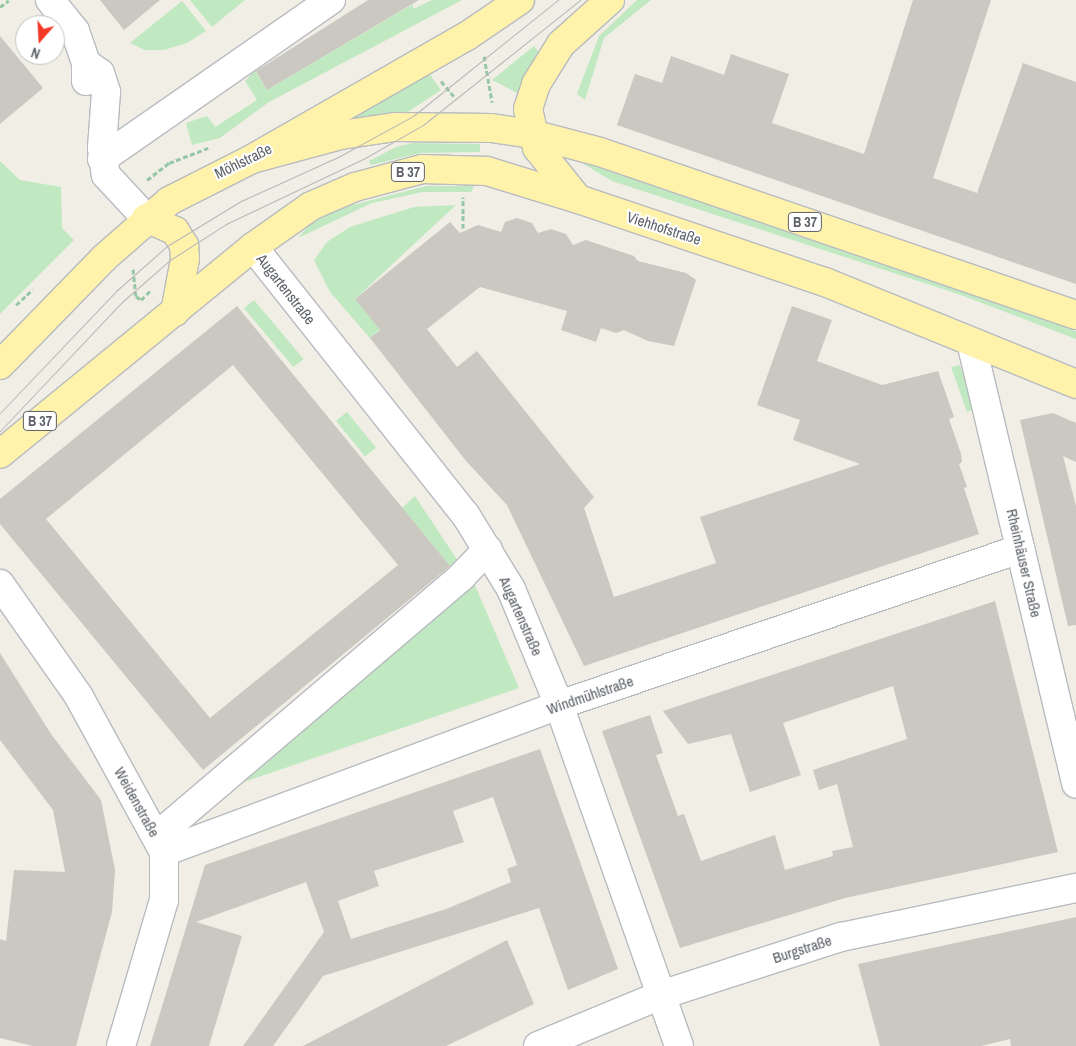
<!DOCTYPE html>
<html>
<head>
<meta charset="utf-8">
<style>
  body { margin:0 }
  #map { position:relative; width:1076px; height:1046px; overflow:hidden; background:#f0eee5; font-family:"Archivo Narrow",sans-serif }
  div>[style] { position:absolute }
  .green>* { inset:0; background:#c0e9c1; transform-origin:0 0 }
  .building>* { inset:0; background:#cbc8c2 }
  .path>* { height:3px; margin-top:-1.5px; transform-origin:0; background:repeating-linear-gradient(90deg,#97c8a6 0 5px,transparent 0 7.5px) }
  .roads { filter:drop-shadow(1px 0 #b8bbc0) drop-shadow(-1px 0 #b8bbc0) drop-shadow(0 1px #b8bbc0) drop-shadow(0 -1px #b8bbc0) }
  .minor>* { height:28px; margin:-14px; padding:0 14px; transform-origin:14px; border-radius:14px; background:#fff }
  .major>* { height:28px; margin:-14px; padding:0 14px; transform-origin:14px; border-radius:14px; background:#fff2ab }
  .tram>* { height:1px; margin:-0.5px; padding:0 0.5px; transform-origin:0.5px; border-radius:0.5px; background:#b6b7b8 }
  span { translate:-50% -50%; white-space:nowrap; text-align:center; line-height:1.15; -webkit-text-stroke:4px #fff; paint-order:stroke }
  .shield-label span { padding:1px 4px; background:#fff; border:1px solid; border-radius:4px; -webkit-text-stroke-width:0 }
  .shield-label { font-size:14px; color:#5d6167; font-weight:700 }
  .street-label { font-size:15px; color:#5d6167 }
  .north { position:absolute; left:15px; top:15px; width:50px; height:50px; box-sizing:border-box; background:#fff; border:1px solid #bec0c2; border-radius:50%; rotate:199deg; font-size:14px; font-weight:700; line-height:20px; text-align:center; color:#5d6167 }
  .north::after { content:''; display:block; margin:auto; width:18px; height:22px; background:#f53826; clip-path:polygon(50% 0,100% 100%,50% 72%,0 100%) }
</style>
</head>
<body>
<div id="map">
  <div class="green">
    <div style="clip-path:polygon(190px 0,245px 0,212px 27px)"></div>
    <div style="clip-path:polygon(432px 0,462px 0,269px 102px,220px 138px,192px 145px,186px 123px,207px 116px,215px 127px,257px 100px,245px 81px,255px 70px,267px 90px,413px 4px,413px 9px)"></div>
    <div style="clip-path:polygon(637px 0,651px 0,604px 38px,585px 100px,577px 94px,599px 36px)"></div>
    <div style="clip-path:polygon(182px 1px,206px 31px,187px 43px,164px 50px,145px 50px,130px 43px)"></div>
    <div style="clip-path:polygon(534px 46px,538px 51px,517px 93px,492px 80px)"></div>
    <div style="clip-path:polygon(429px 73px,441px 90px,406px 113px,348px 120px)"></div>
    <div style="clip-path:polygon(413px 143px,480px 144px,480px 152px,421px 153px,371px 165px,369px 161px,396px 147px)"></div>
    <div style="clip-path:polygon(577px 160px,1076px 331px,1076px 339px,961px 295px,612px 181px)"></div>
    <div style="clip-path:polygon(0 161px,20px 180px,61px 187px,62px 228px,74px 240px,0 314px)"></div>
    <div style="clip-path:polygon(426px 186px,474px 186px,471px 192px,423px 192px,372px 203px,298px 238px,310px 224px,341px 208px)"></div>
    <div style="clip-path:polygon(456px 205px,355px 299px,380px 329px,370px 338px,330px 292px,314px 260px,327px 242px,350px 227px,414px 207px)"></div>
    <div style="left:254px;top:300px;width:77px;height:13px;rotate:50deg"></div>
    <div style="clip-path:polygon(960px 365px,974px 409px,967px 412px,951px 367px)"></div>
    <div style="left:347px;top:412px;width:46px;height:14px;rotate:51deg"></div>
    <div style="clip-path:polygon(415px 496px,458px 561px,451px 567px,402px 508px)"></div>
    <div style="clip-path:polygon(474px 583px,519px 688px,241px 783px,236px 780px)"></div>
  </div>
  <div class="building">
    <div style="clip-path:polygon(100px 0,160px 0,124px 30px)"></div>
    <div style="clip-path:polygon(368px 0,419px 0,267px 90px,256px 71px)"></div>
    <div style="clip-path:polygon(913px 0,991px 0,933px 178px,977px 193px,1023px 63px,1076px 82px,1076px 284px,617px 125px,635px 74px,662px 83px,671px 56px,724px 75px,731px 54px,789px 74px,772px 123px,864px 154px)"></div>
    <div style="clip-path:polygon(0 36px,43px 88px,0 124px)"></div>
    <div style="clip-path:polygon(517px 218px,532px 223px,538px 233px,551px 229px,566px 234px,573px 245px,586px 240px,634px 256px,638px 261px,686px 273px,696px 280px,674px 346px,648px 341px,624px 330px,616px 333px,601px 328px,596px 342px,561px 330px,567px 311px,480px 287px,427px 329px,457px 367px,477px 351px,594px 497px,584px 508px,614px 597px,716px 563px,700px 517px,860px 464px,793px 440px,800px 420px,757px 405px,792px 306px,832px 320px,817px 361px,882px 385px,938px 371px,954px 417px,949px 419px,961px 454px,962px 462px,959px 464px,967px 487px,964px 488px,979px 534px,584px 666px,507px 505px,466px 461px,370px 338px,380px 330px,355px 299px,450px 222px,460px 233px,478px 225px,501px 232px,505px 222px)"></div>
    <div style="clip-path:polygon(evenodd,237px 306px,450px 566px,203px 770px,0 524px,0 499px,237px 306px,233px 365px,398px 565px,210px 718px,46px 519px,233px 365px)"></div>
    <div style="clip-path:polygon(1053px 413px,1076px 423px,1076px 462px,1063px 456px,1076px 506px,1076px 625px,1068px 626px,1020px 420px)"></div>
    <div style="clip-path:polygon(995px 601px,1058px 852px,845px 898px,680px 948px,602px 731px,650px 715px,663px 753px,656px 755px,678px 816px,684px 814px,701px 861px,775px 835px,785px 870px,833px 856px,832px 851px,853px 847px,837px 784px,819px 790px,813px 770px,907px 739px,893px 686px,783px 723px,801px 775px,750px 792px,731px 734px,688px 744px,663px 711px)"></div>
    <div style="clip-path:polygon(0 653px,51px 734px,101px 800px,115px 870px,112px 912px,76px 1046px,33px 1046px,0 1038px,0 939px,6px 941px,14px 870px,65px 872px,53px 810px,0 740px)"></div>
    <div style="clip-path:polygon(evenodd,540px 749px,618px 969px,568px 990px,539px 908px,323px 976px,273px 1046px,243px 1046px,324px 932px,306px 882px,196px 922px,242px 936px,209px 1046px,150px 1046px,205px 865px,540px 749px,493px 797px,517px 865px,507px 869px,511px 882px,446px 909px,351px 939px,338px 901px,379px 886px,374px 871px,464px 842px,453px 811px,493px 797px)"></div>
    <div style="clip-path:polygon(1076px 917px,1076px 1046px,1011px 1046px,1010px 1039px,981px 1046px,880px 1046px,858px 964px)"></div>
    <div style="clip-path:polygon(507px 940px,534px 1004px,446px 1046px,303px 1046px)"></div>
  </div>
  <div class="path">
    <div style="left:0;top:7px;width:11px;rotate:-38deg"></div>
    <div style="left:484px;top:56px;width:47px;rotate:80.1deg"></div>
    <div style="left:441px;top:81px;width:23px;rotate:50deg"></div>
    <div style="left:147px;top:180px;width:28px;rotate:-38deg"></div>
    <div style="left:169px;top:163px;width:42px;rotate:-21deg"></div>
    <div style="left:463px;top:228px;width:31px;rotate:-90deg"></div>
    <div style="left:133px;top:269px;width:27px;rotate:84deg"></div>
    <div style="left:136px;top:296px;width:6px;rotate:39deg"></div>
    <div style="left:141px;top:300px;width:13px;rotate:-45deg"></div>
    <div style="left:16px;top:305px;width:23px;rotate:-43deg"></div>
  </div>
  <div class="roads">
    <div class="minor">
      <div style="left:50px;top:0;width:40px;rotate:51deg"></div>
      <div style="left:75px;top:31px;width:34px;rotate:71deg"></div>
      <div style="left:86px;top:63px;width:18px;rotate:90deg"></div>
      <div style="left:86px;top:63px;width:17px;rotate:36deg"></div>
      <div style="left:100px;top:73px;width:20px;rotate:72deg"></div>
      <div style="left:106px;top:92px;width:56px;rotate:94.1deg"></div>
      <div style="left:102px;top:148px;width:27px;rotate:82deg"></div>
      <div style="left:106px;top:175px;width:59px;rotate:47.1deg"></div>
      <div style="left:102px;top:159px;width:279px;rotate:-34.8deg"></div>
      <div style="left:253px;top:247px;width:341px;rotate:51.6deg"></div>
      <div style="left:465px;top:514px;width:88px;rotate:58.5deg"></div>
      <div style="left:511px;top:589px;width:126px;rotate:67.5deg"></div>
      <div style="left:559px;top:705px;width:361px;rotate:70.6deg"></div>
      <div style="left:971px;top:342px;width:454px;rotate:76.6deg"></div>
      <div style="left:0;top:584px;width:136px;rotate:54.9deg"></div>
      <div style="left:78px;top:695px;width:179px;rotate:61.3deg"></div>
      <div style="left:164px;top:852px;width:48px;rotate:90deg"></div>
      <div style="left:164px;top:900px;width:152px;rotate:106.4deg"></div>
      <div style="left:157px;top:836px;width:401px;rotate:-40.4deg"></div>
      <div style="left:462px;top:576px;width:37px;rotate:-46deg"></div>
      <div style="left:164px;top:852px;width:421px;rotate:-20.4deg"></div>
      <div style="left:559px;top:705px;width:487px;rotate:-18.7deg"></div>
      <div style="left:538px;top:1046px;width:133px;rotate:-22.5deg"></div>
      <div style="left:661px;top:995px;width:189px;rotate:-17.9deg"></div>
      <div style="left:841px;top:937px;width:240px;rotate:-11.8deg"></div>
    </div>
    <div class="major">
      <div style="left:252px;top:159px;width:92px;rotate:-15.1deg"></div>
      <div style="left:341px;top:135px;width:55px;rotate:-8.4deg"></div>
      <div style="left:395px;top:127px;width:96px;rotate:0.6deg"></div>
      <div style="left:491px;top:128px;width:41px;rotate:8.3deg"></div>
      <div style="left:532px;top:134px;width:70px;rotate:14.8deg"></div>
      <div style="left:600px;top:152px;width:503px;rotate:18.9deg"></div>
      <div style="left:578px;top:199px;width:65px;rotate:-128.8deg"></div>
      <div style="left:537px;top:148px;width:40px;rotate:-103deg"></div>
      <div style="left:528px;top:109px;width:26px;rotate:-72deg"></div>
      <div style="left:536px;top:84px;width:47px;rotate:-58deg"></div>
      <div style="left:561px;top:44px;width:66px;rotate:-41.9deg"></div>
      <div style="left:146px;top:218px;width:32px;rotate:24deg"></div>
      <div style="left:175px;top:231px;width:17px;rotate:57deg"></div>
      <div style="left:184px;top:245px;width:14px;rotate:86deg"></div>
      <div style="left:185px;top:259px;width:54px;rotate:100.7deg"></div>
      <div style="left:0;top:365px;width:149px;rotate:-45.8deg"></div>
      <div style="left:104px;top:258px;width:86px;rotate:-41.2deg"></div>
      <div style="left:169px;top:201px;width:93px;rotate:-26.8deg"></div>
      <div style="left:252px;top:159px;width:248px;rotate:-29.8deg"></div>
      <div style="left:467px;top:36px;width:64px;rotate:-34.2deg"></div>
      <div style="left:0;top:454px;width:327px;rotate:-39.3deg"></div>
      <div style="left:253px;top:247px;width:71px;rotate:-35.3deg"></div>
      <div style="left:311px;top:206px;width:48px;rotate:-23.4deg"></div>
      <div style="left:355px;top:187px;width:69px;rotate:-15deg"></div>
      <div style="left:422px;top:169px;width:65px;rotate:1.8deg"></div>
      <div style="left:487px;top:171px;width:95px;rotate:17.1deg"></div>
      <div style="left:578px;top:199px;width:261px;rotate:18.6deg"></div>
      <div style="left:825px;top:282px;width:271px;rotate:22.1deg"></div>
    </div>
  </div>
  <div class="tram">
    <div style="left:0;top:413px;width:168px;rotate:-46.4deg"></div>
    <div style="left:116px;top:291px;width:68px;rotate:-41.4deg"></div>
    <div style="left:167px;top:246px;width:87px;rotate:-31.3deg"></div>
    <div style="left:241px;top:201px;width:109px;rotate:-24.4deg"></div>
    <div style="left:340px;top:156px;width:83px;rotate:-28.7deg"></div>
    <div style="left:413px;top:116px;width:186px;rotate:-38.7deg"></div>
    <div style="left:0;top:431px;width:178px;rotate:-46.6deg"></div>
    <div style="left:122px;top:302px;width:64px;rotate:-41.2deg"></div>
    <div style="left:170px;top:260px;width:67px;rotate:-32.7deg"></div>
    <div style="left:226px;top:224px;width:154px;rotate:-25.4deg"></div>
    <div style="left:365px;top:158px;width:67px;rotate:-29.6deg"></div>
    <div style="left:423px;top:125px;width:201px;rotate:-38.5deg"></div>
  </div>
  <div class="shield-label">
    <span style="left:408px;top:172px">B 37</span>
    <span style="left:805px;top:222px">B 37</span>
    <span style="left:40px;top:421px">B 37</span>
  </div>
  <div class="street-label">
    <span style="left:243px;top:161px;rotate:-26deg">Möhlstraße</span>
    <span style="left:664px;top:228px;rotate:18deg">Viehhofstraße</span>
    <span style="left:286px;top:289px;rotate:52deg">Augartenstraße</span>
    <span style="left:1024px;top:563px;rotate:77deg">Rheinhäuser Straße</span>
    <span style="left:521px;top:616px;rotate:66deg">Augartenstraße</span>
    <span style="left:590px;top:695px;rotate:-19deg">Windmühlstraße</span>
    <span style="left:137px;top:802px;rotate:61deg">Weidenstraße</span>
    <span style="left:802px;top:949px;rotate:-18deg">Burgstraße</span>
  </div>
  <div class="north">N</div>
</div>
</body>
</html>
